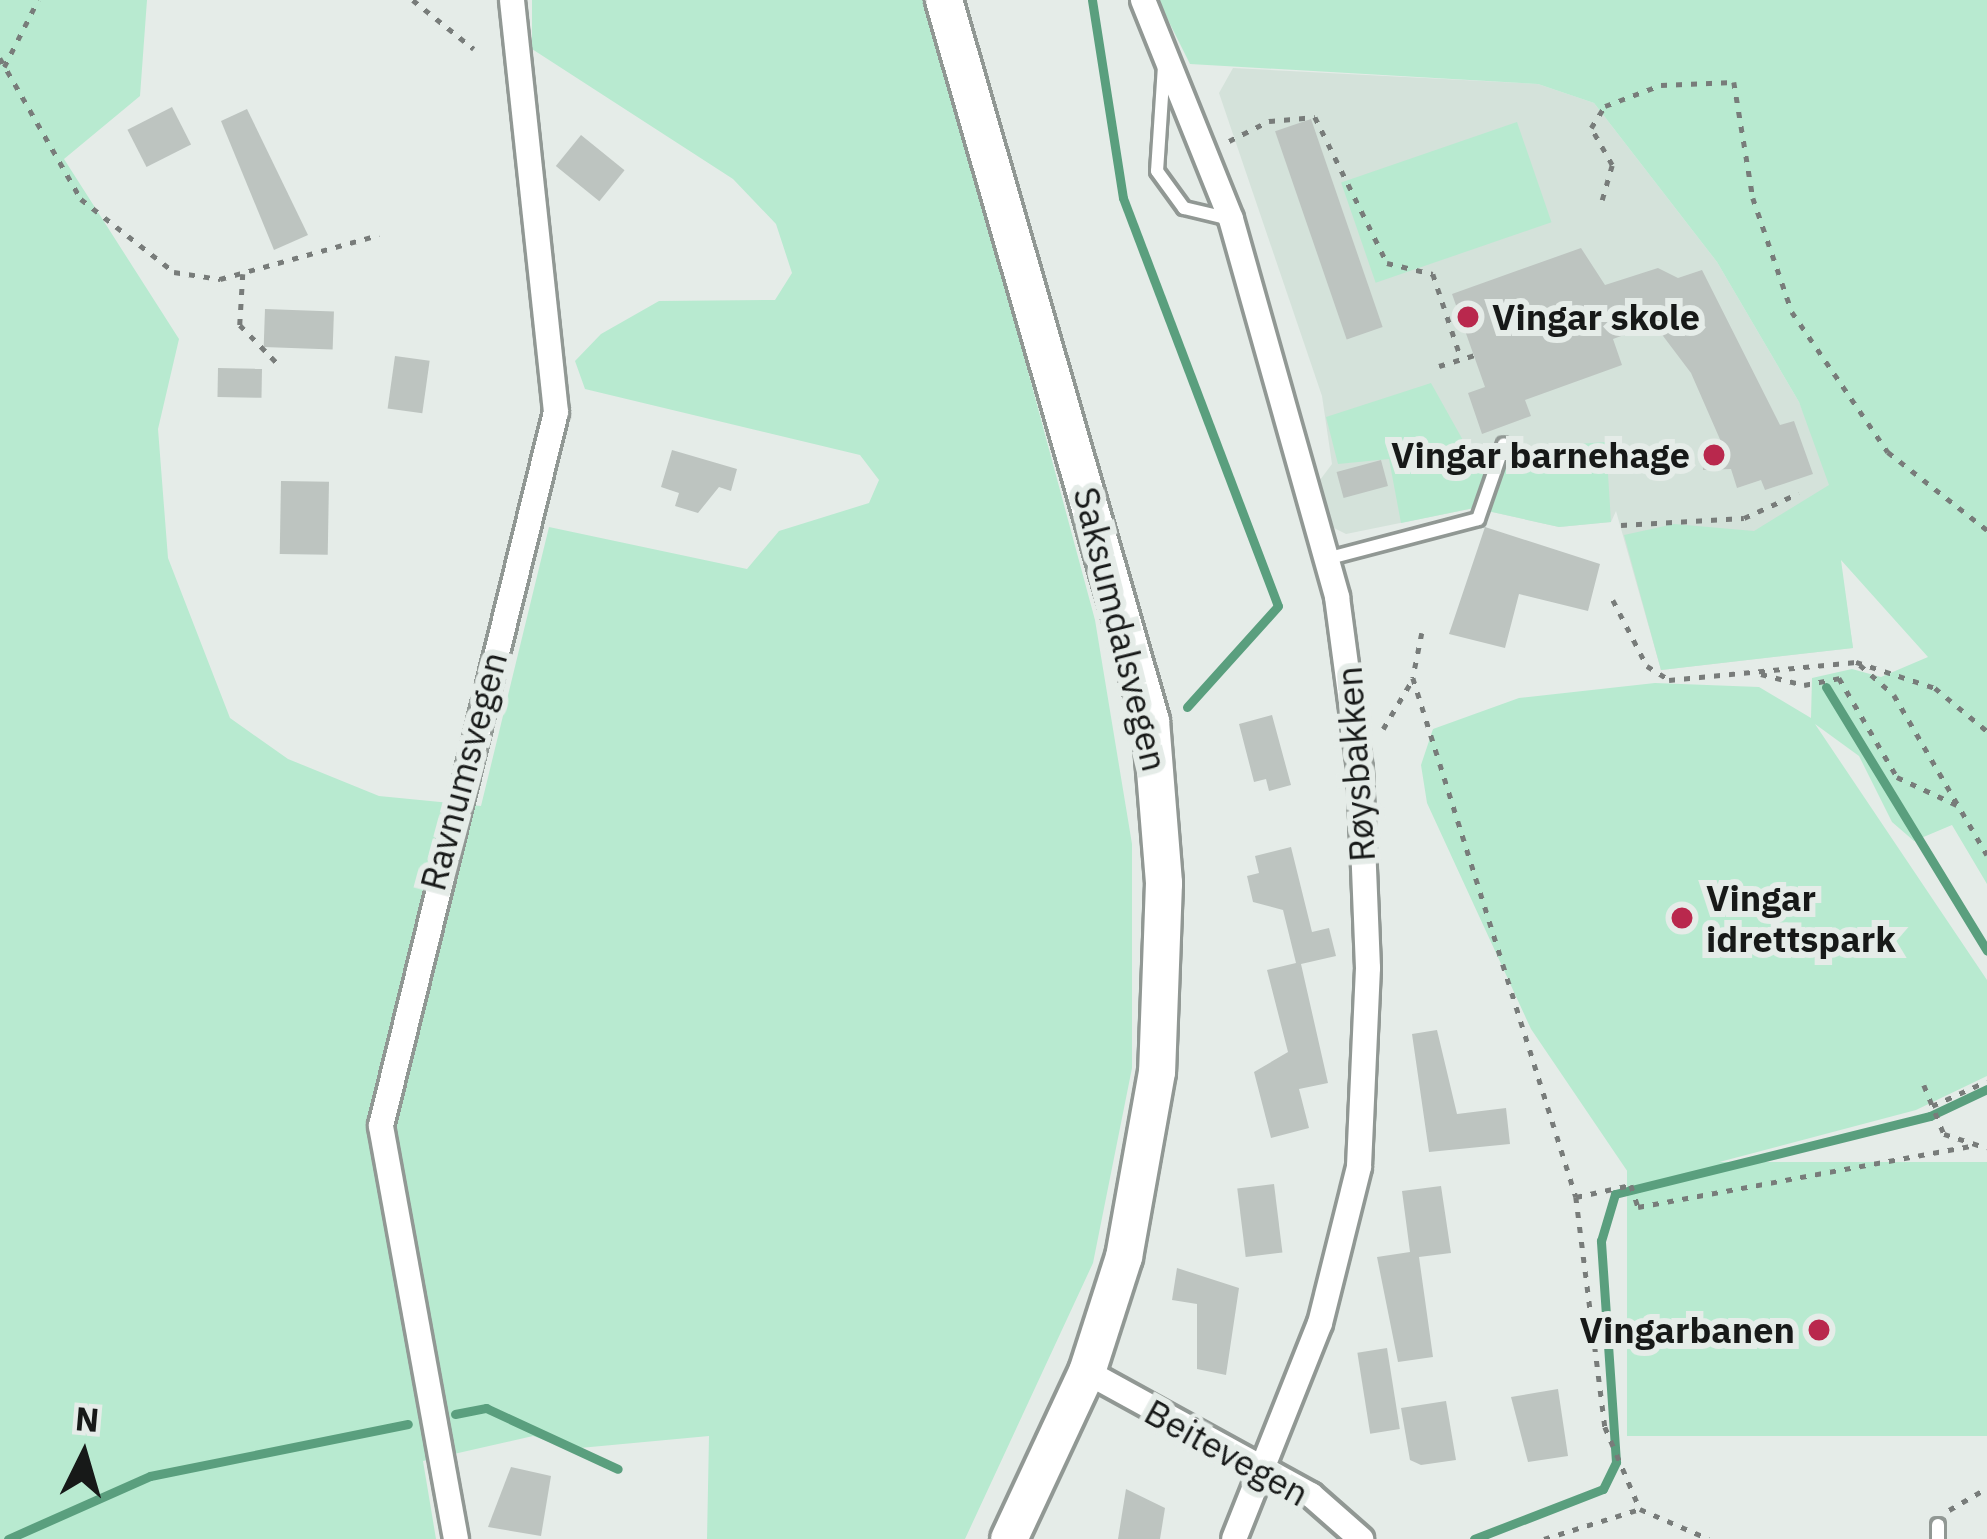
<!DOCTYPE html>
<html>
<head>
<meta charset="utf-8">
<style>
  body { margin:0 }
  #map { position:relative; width:1987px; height:1539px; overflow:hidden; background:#e5ece8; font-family:"IBM Plex Sans",sans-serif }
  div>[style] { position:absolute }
  .built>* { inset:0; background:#d4e2da }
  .green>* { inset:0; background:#b8ead0; transform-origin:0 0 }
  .stream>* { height:9px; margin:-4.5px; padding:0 4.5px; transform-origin:4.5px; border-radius:4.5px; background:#5a9f7e }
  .building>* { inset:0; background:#bdc4c0; transform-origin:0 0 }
  .path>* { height:4.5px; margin-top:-2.25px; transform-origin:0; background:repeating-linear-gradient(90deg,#787c7a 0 6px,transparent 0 15px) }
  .roads { filter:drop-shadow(3px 0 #919894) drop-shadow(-3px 0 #919894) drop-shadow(0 3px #919894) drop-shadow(0 -3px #919894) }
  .lane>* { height:12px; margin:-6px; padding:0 6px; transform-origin:6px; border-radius:6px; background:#fff }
  .street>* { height:24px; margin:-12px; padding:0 12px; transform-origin:12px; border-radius:12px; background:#fff }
  .secondary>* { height:36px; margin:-18px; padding:0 18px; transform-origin:18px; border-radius:18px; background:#fff }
  .dots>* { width:33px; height:33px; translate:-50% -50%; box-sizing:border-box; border:6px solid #e5ece8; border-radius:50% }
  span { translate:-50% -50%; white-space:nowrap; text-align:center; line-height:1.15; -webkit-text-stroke:12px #e5ece8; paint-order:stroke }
  .poi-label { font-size:36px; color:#171918; font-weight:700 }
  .left { translate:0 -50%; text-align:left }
  .right { translate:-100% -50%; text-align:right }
  .street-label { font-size:36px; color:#171918 }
  .north { position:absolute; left:24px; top:1395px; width:120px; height:120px; -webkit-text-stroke:9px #e5ece8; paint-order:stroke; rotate:5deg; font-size:33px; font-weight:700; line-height:48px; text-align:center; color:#171918 }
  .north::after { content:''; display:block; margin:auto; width:42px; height:54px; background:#171918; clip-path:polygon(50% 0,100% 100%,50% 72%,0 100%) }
</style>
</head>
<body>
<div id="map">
  <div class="built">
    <div style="clip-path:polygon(1233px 68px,1538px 84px,1594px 103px,1717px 262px,1799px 402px,1827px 469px,1853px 648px,1661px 670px,1616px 511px,1611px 522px,1559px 527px,1474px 508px,1346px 534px,1330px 526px,1314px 488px,1332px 464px,1322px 396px,1219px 93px)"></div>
  </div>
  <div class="green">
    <div style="clip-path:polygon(0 0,147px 0,140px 96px,64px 159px,179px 339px,158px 429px,168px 558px,230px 718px,288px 759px,379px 796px,481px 806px,549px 527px,747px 569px,779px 531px,869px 503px,879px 480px,860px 455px,585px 389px,575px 361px,601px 334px,659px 301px,775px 300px,792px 273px,776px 224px,733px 179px,532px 49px,532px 0,928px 0,1095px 620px,1132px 844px,1132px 1068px,1093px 1263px,965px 1539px,707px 1539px,709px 1436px,569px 1449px,533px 1436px,423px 1461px,436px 1539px,0 1539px)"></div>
    <div style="clip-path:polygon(1158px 0,1987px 0,1987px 884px,1952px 825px,1914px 841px,1892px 822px,1859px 756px,1815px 724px,1987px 980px,1987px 1076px,1916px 1110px,1636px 1184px,1531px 1029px,1427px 803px,1421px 765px,1433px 729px,1519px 698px,1655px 683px,1759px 687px,1811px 718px,1812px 678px,1852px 669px,1881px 677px,1928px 657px,1841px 560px,1853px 648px,1661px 670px,1624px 535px,1674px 524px,1754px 531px,1829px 485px,1799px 402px,1717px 262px,1594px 103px,1538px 84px,1190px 64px)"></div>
    <div style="left:1517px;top:122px;width:106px;height:186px;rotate:71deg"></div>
    <div style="clip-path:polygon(1431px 383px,1469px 451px,1606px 442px,1611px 522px,1559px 527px,1474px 508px,1401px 523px,1389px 459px,1338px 464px,1326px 417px)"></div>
    <div style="left:1987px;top:1162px;width:274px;height:360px;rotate:90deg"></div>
  </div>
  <div class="stream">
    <div style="left:1092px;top:0;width:200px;rotate:81.1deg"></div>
    <div style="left:1123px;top:198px;width:436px;rotate:69.2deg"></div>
    <div style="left:1278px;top:606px;width:136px;rotate:132deg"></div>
    <div style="left:1826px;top:687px;width:309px;rotate:58.6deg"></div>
    <div style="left:455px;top:1414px;width:32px;rotate:-11deg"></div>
    <div style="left:486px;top:1408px;width:145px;rotate:24.8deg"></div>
    <div style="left:8px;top:1539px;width:155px;rotate:-23.9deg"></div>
    <div style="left:150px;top:1476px;width:263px;rotate:-11.4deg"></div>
    <div style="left:1474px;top:1539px;width:138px;rotate:-21.2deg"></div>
    <div style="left:1603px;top:1489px;width:30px;rotate:-64deg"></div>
    <div style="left:1616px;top:1462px;width:222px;rotate:-93.9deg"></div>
    <div style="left:1601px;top:1241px;width:49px;rotate:-73.4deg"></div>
    <div style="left:1615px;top:1194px;width:325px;rotate:-13.9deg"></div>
    <div style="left:1930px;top:1116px;width:63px;rotate:-25.3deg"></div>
  </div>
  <div class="building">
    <div style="left:172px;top:107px;width:42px;height:50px;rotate:63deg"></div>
    <div style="clip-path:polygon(247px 109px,308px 235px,274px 250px,221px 121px)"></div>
    <div style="left:1311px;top:119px;width:220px;height:38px;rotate:71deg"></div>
    <div style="left:581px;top:135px;width:56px;height:40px;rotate:39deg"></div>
    <div style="clip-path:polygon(1581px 248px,1605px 285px,1658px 268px,1678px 278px,1702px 270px,1780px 425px,1794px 421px,1813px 474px,1765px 490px,1761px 480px,1737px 488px,1731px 469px,1703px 470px,1702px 444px,1722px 444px,1691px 373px,1654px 324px,1613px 339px,1622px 365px,1525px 400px,1531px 416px,1482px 434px,1468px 393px,1485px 387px,1452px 294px)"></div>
    <div style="left:265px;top:309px;width:69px;height:38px;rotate:2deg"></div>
    <div style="left:395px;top:356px;width:35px;height:53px;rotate:8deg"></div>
    <div style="left:218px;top:368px;width:44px;height:29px;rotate:1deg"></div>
    <div style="clip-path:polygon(672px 450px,737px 469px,731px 491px,719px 487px,698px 513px,675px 506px,679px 493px,661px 487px)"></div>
    <div style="left:1381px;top:460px;width:27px;height:46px;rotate:75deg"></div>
    <div style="left:281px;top:481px;width:48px;height:73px;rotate:1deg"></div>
    <div style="clip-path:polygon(1485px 527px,1600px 564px,1588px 611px,1519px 594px,1505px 648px,1449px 634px)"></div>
    <div style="clip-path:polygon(1272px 715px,1291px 785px,1269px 791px,1266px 779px,1254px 782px,1239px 724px)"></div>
    <div style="clip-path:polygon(1291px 847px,1312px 932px,1329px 928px,1336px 956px,1301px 964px,1328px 1083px,1299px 1089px,1309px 1128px,1271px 1138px,1254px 1072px,1288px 1052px,1267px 970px,1296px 963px,1283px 910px,1253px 902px,1247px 876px,1259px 873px,1255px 856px)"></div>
    <div style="clip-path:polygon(1437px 1030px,1457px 1114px,1506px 1108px,1510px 1144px,1429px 1152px,1412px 1034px)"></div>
    <div style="left:1274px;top:1184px;width:69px;height:37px;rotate:83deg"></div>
    <div style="clip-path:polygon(1441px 1186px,1451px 1253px,1419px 1257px,1433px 1357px,1398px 1362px,1377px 1257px,1410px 1252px,1402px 1191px)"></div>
    <div style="clip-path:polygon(1177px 1268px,1239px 1288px,1226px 1375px,1197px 1369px,1197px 1304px,1172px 1300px)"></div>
    <div style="left:1387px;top:1348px;width:82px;height:30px;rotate:81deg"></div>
    <div style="clip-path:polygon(1558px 1389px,1568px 1456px,1528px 1462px,1511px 1397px)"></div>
    <div style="clip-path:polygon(1446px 1401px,1456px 1460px,1421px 1465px,1410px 1460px,1401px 1408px)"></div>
    <div style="clip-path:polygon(511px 1467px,551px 1476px,541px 1536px,488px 1527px)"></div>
    <div style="clip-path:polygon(1126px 1489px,1165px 1508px,1160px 1539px,1118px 1539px)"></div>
  </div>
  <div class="path">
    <div style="left:413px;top:0;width:78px;rotate:38.8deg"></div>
    <div style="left:0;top:58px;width:163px;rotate:60.1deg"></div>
    <div style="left:81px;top:199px;width:118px;rotate:38.1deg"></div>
    <div style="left:174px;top:272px;width:47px;rotate:8.7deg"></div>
    <div style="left:220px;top:279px;width:165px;rotate:-15.5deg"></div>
    <div style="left:4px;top:67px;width:75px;rotate:-63.1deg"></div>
    <div style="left:1229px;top:141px;width:45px;rotate:-26.6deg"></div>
    <div style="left:1269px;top:121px;width:46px;rotate:-5deg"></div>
    <div style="left:1315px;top:117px;width:163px;rotate:63.7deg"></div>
    <div style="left:1387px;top:263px;width:47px;rotate:13.4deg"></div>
    <div style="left:1433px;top:274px;width:89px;rotate:71.6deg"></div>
    <div style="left:1602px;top:200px;width:36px;rotate:-74deg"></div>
    <div style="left:1612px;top:165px;width:43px;rotate:-119.6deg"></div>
    <div style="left:1591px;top:128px;width:26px;rotate:-58deg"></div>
    <div style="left:1605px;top:106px;width:60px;rotate:-20.6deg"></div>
    <div style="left:1661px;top:85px;width:73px;rotate:-2.4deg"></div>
    <div style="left:1734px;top:82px;width:118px;rotate:80.7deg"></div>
    <div style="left:1753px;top:198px;width:120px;rotate:71.1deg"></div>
    <div style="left:1792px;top:312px;width:170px;rotate:55.6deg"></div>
    <div style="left:1888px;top:452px;width:126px;rotate:38.2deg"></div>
    <div style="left:243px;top:274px;width:51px;rotate:93.4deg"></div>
    <div style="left:240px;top:325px;width:59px;rotate:45.7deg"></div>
    <div style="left:1439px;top:366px;width:37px;rotate:-17deg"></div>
    <div style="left:1621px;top:525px;width:123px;rotate:-3.3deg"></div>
    <div style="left:1744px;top:518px;width:60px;rotate:-24.4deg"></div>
    <div style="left:1613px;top:600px;width:74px;rotate:62.7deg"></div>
    <div style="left:1647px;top:666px;width:26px;rotate:32deg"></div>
    <div style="left:1669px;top:680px;width:188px;rotate:-5.5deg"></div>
    <div style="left:1856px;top:662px;width:83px;rotate:18.2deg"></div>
    <div style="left:1935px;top:688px;width:67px;rotate:39.6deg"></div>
    <div style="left:1422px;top:633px;width:46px;rotate:101.3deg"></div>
    <div style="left:1413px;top:678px;width:544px;rotate:72.56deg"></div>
    <div style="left:1576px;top:1197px;width:232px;rotate:82.8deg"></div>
    <div style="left:1605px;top:1427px;width:89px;rotate:66.9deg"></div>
    <div style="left:1860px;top:665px;width:45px;rotate:41.4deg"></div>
    <div style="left:1894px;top:695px;width:185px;rotate:59.8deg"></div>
    <div style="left:1761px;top:674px;width:44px;rotate:14.3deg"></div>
    <div style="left:1804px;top:685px;width:36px;rotate:-11deg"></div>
    <div style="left:1839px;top:678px;width:115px;rotate:59.6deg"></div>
    <div style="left:1897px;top:777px;width:66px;rotate:25deg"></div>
    <div style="left:1383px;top:729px;width:55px;rotate:-59.2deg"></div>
    <div style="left:1924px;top:1085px;width:53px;rotate:67.8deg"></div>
    <div style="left:1944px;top:1134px;width:45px;rotate:18deg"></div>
    <div style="left:1932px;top:1106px;width:60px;rotate:-24.4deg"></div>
    <div style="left:1576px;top:1197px;width:56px;rotate:-12.3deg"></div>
    <div style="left:1631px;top:1185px;width:23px;rotate:72deg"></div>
    <div style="left:1638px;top:1207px;width:345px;rotate:-10.4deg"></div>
    <div style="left:1949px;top:1510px;width:44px;rotate:-30.1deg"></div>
    <div style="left:1544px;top:1539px;width:101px;rotate:-17.4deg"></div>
    <div style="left:1640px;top:1509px;width:75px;rotate:23.5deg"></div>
  </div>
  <div class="roads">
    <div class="lane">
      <div style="left:1164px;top:66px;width:105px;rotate:93.8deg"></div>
      <div style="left:1157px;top:171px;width:46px;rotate:53.9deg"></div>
      <div style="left:1184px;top:208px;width:47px;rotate:13.4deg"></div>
      <div style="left:1326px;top:559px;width:157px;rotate:-14.7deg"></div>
      <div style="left:1478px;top:519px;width:79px;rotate:-70.9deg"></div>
      <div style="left:1938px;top:1539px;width:14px;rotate:-90deg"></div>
    </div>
    <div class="street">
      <div style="left:1143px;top:0;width:236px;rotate:68.1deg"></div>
      <div style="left:1231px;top:219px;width:393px;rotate:74.3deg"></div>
      <div style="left:1337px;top:597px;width:174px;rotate:82.4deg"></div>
      <div style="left:1360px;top:769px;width:199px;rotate:87.7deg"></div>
      <div style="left:1368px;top:968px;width:199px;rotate:92.6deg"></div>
      <div style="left:1359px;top:1167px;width:161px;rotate:104deg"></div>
      <div style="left:1320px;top:1323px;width:232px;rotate:111.7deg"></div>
      <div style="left:1087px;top:1372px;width:256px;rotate:28.8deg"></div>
      <div style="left:1311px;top:1495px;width:67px;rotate:41.3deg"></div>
      <div style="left:456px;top:1539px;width:420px;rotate:-100.3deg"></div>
      <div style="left:381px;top:1126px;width:735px;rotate:-76.23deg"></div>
      <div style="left:556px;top:412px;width:414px;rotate:-96.1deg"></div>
    </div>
    <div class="secondary">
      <div style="left:944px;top:0;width:750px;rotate:73.98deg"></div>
      <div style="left:1151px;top:721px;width:163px;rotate:85.4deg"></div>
      <div style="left:1164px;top:883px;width:189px;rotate:92.1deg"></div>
      <div style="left:1157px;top:1072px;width:188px;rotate:100.1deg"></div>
      <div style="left:1124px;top:1257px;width:121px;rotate:107.8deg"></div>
      <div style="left:1087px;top:1372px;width:184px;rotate:115deg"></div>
    </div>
  </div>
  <div class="dots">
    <div style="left:1468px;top:317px;background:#b9284d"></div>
    <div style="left:1714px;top:455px;background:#b9284d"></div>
    <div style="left:1682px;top:918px;background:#b9284d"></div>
    <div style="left:1819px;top:1330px;background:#b9284d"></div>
  </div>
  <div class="poi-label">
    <span class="left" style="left:1492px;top:317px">Vingar skole</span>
    <span class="right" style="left:1690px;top:455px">Vingar barnehage</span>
    <span class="left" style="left:1706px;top:918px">Vingar<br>idrettspark</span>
    <span class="right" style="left:1795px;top:1330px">Vingarbanen</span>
  </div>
  <div class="street-label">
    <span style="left:1121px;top:629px;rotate:76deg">Saksumdalsvegen</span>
    <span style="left:1355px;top:764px;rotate:-94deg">Røysbakken</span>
    <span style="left:463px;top:771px;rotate:-75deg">Ravnumsvegen</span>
    <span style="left:1227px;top:1452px;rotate:29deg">Beitevegen</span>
  </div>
  <div class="north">N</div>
</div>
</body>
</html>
